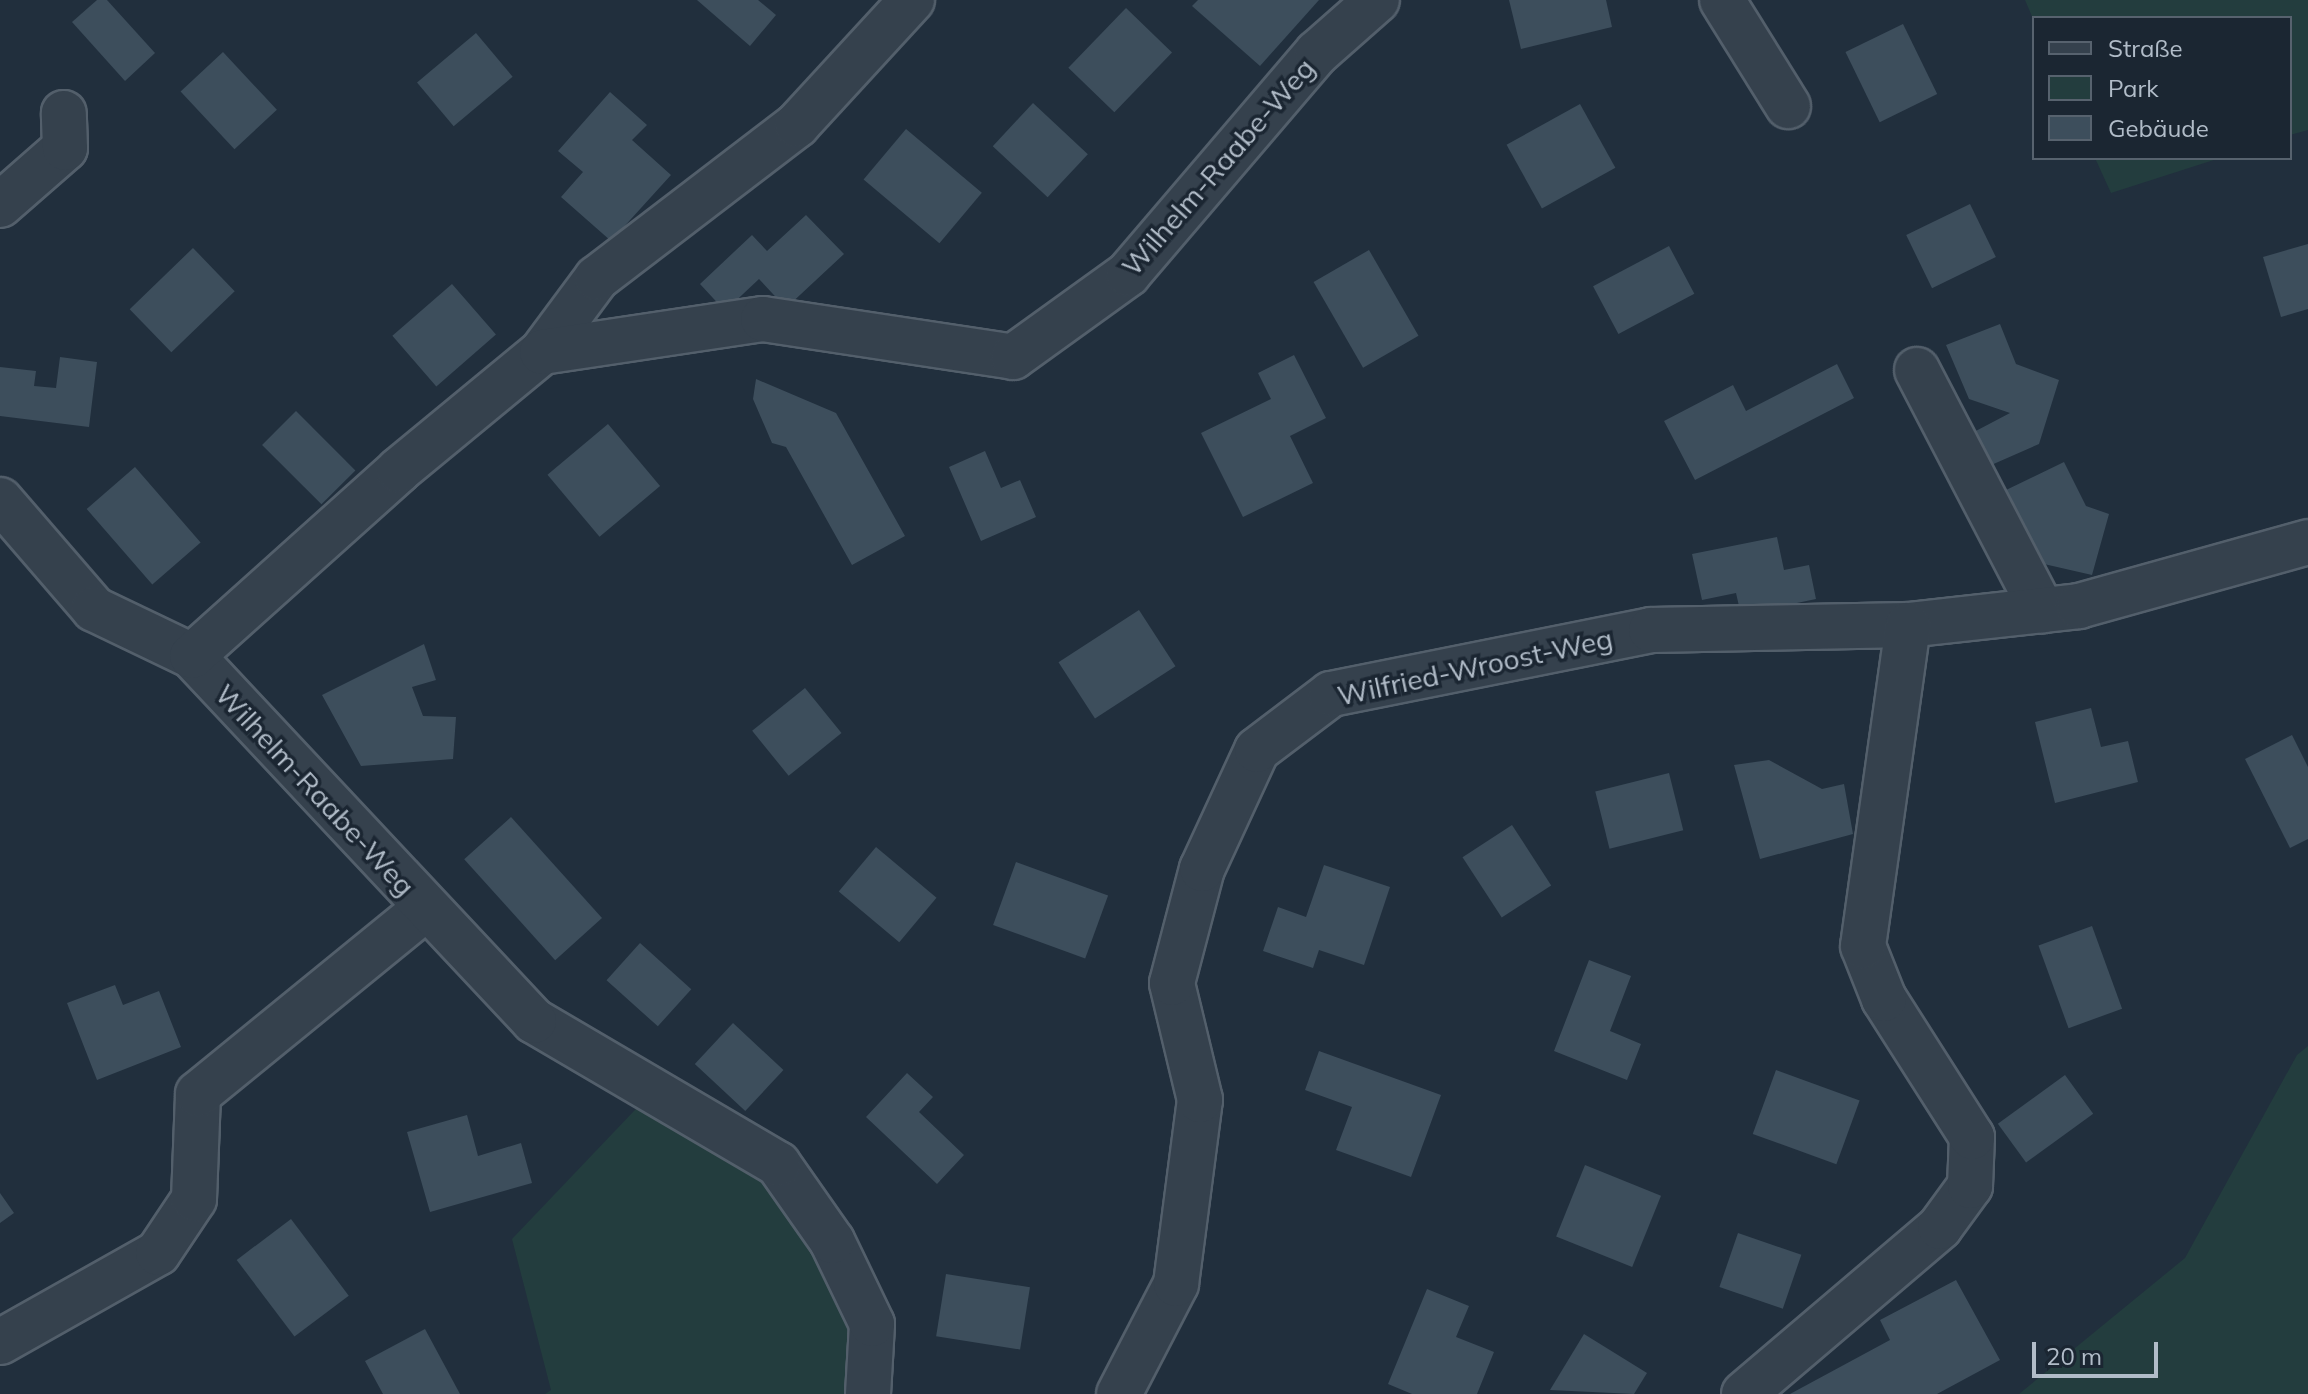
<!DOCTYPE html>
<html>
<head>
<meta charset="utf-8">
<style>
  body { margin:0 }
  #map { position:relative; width:2308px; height:1394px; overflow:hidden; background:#212f3d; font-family:Mulish,sans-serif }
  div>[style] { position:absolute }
  .green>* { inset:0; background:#233d3e }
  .building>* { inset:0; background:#3d4e5c; transform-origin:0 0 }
  .roads { filter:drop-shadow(2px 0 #535f6b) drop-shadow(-2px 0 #535f6b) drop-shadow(0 2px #535f6b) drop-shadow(0 -2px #535f6b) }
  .street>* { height:44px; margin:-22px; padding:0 22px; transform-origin:22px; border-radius:22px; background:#35414d }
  span { translate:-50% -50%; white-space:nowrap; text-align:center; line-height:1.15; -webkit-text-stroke:7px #1b2632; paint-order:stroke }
  .street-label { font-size:28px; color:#b1bcc8 }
  .legend { position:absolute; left:2032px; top:16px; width:260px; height:144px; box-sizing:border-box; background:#1b2632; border:2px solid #57626e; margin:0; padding:10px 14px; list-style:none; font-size:24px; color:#b1bcc8 }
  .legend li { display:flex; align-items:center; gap:16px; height:40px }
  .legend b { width:40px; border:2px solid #57626e }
  .scale { position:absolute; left:2032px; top:1342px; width:126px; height:36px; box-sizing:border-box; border:4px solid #b1bcc8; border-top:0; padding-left:10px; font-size:24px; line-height:28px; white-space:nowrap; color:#b1bcc8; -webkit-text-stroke:6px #1b2632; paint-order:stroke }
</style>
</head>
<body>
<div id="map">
  <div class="green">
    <div style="clip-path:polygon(2025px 0,2308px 0,2308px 130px,2290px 135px,2290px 18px,2034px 21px)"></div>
    <div style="clip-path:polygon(2095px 158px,2220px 158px,2111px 193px)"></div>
    <div style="clip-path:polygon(2308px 1046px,2308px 1394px,2019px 1394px,2185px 1258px,2297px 1055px)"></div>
    <div style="clip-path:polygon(653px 1091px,778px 1164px,832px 1241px,868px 1394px,545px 1394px,551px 1390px,512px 1239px)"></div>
  </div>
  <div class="building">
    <div style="clip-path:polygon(97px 0,107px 0,155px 53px,125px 81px,72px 22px)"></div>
    <div style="clip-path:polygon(697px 0,758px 0,776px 15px,750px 46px)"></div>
    <div style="clip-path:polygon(1198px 0,1319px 0,1260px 66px,1192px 6px)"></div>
    <div style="clip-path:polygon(1509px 0,1606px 0,1612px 27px,1521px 49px)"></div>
    <div style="left:1126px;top:8px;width:64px;height:83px;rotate:44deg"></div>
    <div style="left:1903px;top:24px;width:78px;height:64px;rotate:64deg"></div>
    <div style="left:476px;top:33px;width:57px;height:77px;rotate:50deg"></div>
    <div style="left:223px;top:52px;width:79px;height:58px;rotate:47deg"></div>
    <div style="clip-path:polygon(610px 92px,647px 125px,632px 140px,671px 175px,611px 241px,561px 197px,583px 172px,558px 151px)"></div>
    <div style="left:1033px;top:103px;width:75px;height:59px;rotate:43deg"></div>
    <div style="left:1580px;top:104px;width:73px;height:84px;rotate:61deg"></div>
    <div style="left:906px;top:129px;width:99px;height:66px;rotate:40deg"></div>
    <div style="left:1970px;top:204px;width:59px;height:71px;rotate:64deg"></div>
    <div style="clip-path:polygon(806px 215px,844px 254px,786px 308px,759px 279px,725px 311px,700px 284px,752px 235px,767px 251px)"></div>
    <div style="clip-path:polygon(2308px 244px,2308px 309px,2281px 317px,2263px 257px)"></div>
    <div style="left:1669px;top:246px;width:54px;height:86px;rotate:62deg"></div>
    <div style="left:193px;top:248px;width:60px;height:88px;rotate:46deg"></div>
    <div style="left:1369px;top:250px;width:99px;height:64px;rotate:60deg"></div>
    <div style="left:452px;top:284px;width:67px;height:79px;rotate:49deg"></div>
    <div style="clip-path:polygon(2000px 324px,2016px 364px,2059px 380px,2039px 444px,1989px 466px,1972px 433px,2010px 413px,1969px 399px,1946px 345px)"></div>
    <div style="clip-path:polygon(1294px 355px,1326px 418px,1290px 436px,1313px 483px,1243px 517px,1201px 433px,1271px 399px,1258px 373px)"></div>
    <div style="clip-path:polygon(60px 357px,97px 362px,89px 427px,0 416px,0 367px,36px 371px,34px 386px,56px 388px)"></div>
    <div style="clip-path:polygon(1837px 364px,1854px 398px,1695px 480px,1664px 421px,1733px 385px,1746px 411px)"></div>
    <div style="clip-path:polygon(756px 379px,836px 413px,905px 536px,852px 565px,786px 447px,772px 443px,753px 399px)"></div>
    <div style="left:296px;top:411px;width:84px;height:48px;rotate:45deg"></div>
    <div style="left:608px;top:424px;width:81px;height:79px;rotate:50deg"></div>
    <div style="clip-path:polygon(985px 451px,1001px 488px,1020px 480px,1036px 517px,981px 541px,949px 467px)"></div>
    <div style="clip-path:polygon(2064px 462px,2086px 506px,2109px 514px,2092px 575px,2044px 564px,2004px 491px)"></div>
    <div style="left:135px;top:467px;width:100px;height:64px;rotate:49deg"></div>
    <div style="clip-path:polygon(1777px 537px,1784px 570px,1809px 565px,1816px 599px,1741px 615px,1736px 593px,1702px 600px,1692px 554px)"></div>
    <div style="left:1139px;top:610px;width:67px;height:96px;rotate:57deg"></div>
    <div style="clip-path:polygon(424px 644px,436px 680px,412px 687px,423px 716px,456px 717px,453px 759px,361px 766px,322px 695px)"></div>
    <div style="left:805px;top:688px;width:58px;height:68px;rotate:51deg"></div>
    <div style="clip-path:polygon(2091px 708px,2101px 747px,2128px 741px,2138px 782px,2055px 803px,2035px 722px)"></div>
    <div style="clip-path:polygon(2292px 735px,2308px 767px,2308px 839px,2290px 848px,2245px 759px)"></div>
    <div style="clip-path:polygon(1769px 760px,1822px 789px,1844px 784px,1853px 834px,1760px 859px,1734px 765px)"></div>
    <div style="left:1669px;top:773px;width:59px;height:76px;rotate:76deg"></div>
    <div style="left:511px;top:817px;width:136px;height:63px;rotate:48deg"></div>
    <div style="left:1512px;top:825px;width:72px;height:59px;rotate:57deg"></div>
    <div style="left:876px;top:847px;width:79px;height:58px;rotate:40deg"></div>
    <div style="left:1016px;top:862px;width:98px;height:67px;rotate:20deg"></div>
    <div style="clip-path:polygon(1324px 865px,1390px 887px,1364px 965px,1319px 950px,1313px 968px,1263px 951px,1278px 907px,1306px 917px)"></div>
    <div style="left:2092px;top:926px;width:88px;height:57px;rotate:70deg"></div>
    <div style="left:640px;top:943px;width:69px;height:50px;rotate:42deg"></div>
    <div style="clip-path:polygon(1589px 960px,1631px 976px,1610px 1031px,1641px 1044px,1627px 1080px,1554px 1051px)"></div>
    <div style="clip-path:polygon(115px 985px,123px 1005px,159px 991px,181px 1047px,97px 1080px,67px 1003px)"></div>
    <div style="left:733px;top:1023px;width:69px;height:56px;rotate:43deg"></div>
    <div style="clip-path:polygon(1319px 1051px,1441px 1095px,1411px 1177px,1336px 1150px,1352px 1107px,1305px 1090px)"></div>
    <div style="left:1776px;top:1070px;width:89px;height:68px;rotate:20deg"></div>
    <div style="clip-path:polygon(907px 1073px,933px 1097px,919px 1112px,964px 1155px,937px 1184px,866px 1117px)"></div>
    <div style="left:2065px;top:1075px;width:48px;height:83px;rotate:54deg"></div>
    <div style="clip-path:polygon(467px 1115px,478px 1156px,521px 1143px,532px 1183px,430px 1212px,407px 1132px)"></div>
    <div style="left:1585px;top:1165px;width:82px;height:77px;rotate:22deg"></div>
    <div style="clip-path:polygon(0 1193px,14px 1213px,0 1223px)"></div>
    <div style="left:291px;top:1219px;width:96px;height:68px;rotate:53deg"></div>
    <div style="left:1738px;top:1233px;width:67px;height:57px;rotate:19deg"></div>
    <div style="left:946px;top:1274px;width:85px;height:63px;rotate:9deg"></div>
    <div style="clip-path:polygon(1956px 1280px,2000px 1360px,1937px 1394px,1790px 1394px,1890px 1340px,1880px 1320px)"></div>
    <div style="clip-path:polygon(1427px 1289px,1469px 1306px,1456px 1337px,1494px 1352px,1477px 1394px,1412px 1394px,1388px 1384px)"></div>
    <div style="clip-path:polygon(425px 1329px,460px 1394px,383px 1394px,365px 1361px)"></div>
    <div style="clip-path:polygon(1584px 1334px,1647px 1373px,1634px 1394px,1550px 1390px)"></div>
  </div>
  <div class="roads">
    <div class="street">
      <div style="left:1722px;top:0;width:125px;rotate:58.1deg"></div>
      <div style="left:0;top:205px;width:86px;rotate:-41.2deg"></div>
      <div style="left:65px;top:148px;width:35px;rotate:-92deg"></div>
      <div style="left:542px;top:352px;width:92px;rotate:-53.4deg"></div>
      <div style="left:597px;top:278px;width:252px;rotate:-37.4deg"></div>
      <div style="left:797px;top:125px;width:170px;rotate:-47.4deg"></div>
      <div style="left:1917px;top:370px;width:271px;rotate:62.5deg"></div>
      <div style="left:0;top:500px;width:144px;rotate:49.2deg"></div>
      <div style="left:94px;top:609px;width:109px;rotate:25.6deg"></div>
      <div style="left:0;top:1342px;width:181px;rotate:-29.4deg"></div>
      <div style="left:158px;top:1253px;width:65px;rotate:-56.3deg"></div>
      <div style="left:194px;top:1199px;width:105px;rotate:-87.8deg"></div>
      <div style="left:198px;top:1094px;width:293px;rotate:-39.2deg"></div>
      <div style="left:868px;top:1394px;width:70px;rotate:-86.7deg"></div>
      <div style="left:872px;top:1324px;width:92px;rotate:-115.7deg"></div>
      <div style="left:832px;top:1241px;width:94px;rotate:-125deg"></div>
      <div style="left:778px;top:1164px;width:283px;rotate:-149.6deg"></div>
      <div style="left:534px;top:1021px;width:500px;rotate:-133.14deg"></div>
      <div style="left:192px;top:656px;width:278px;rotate:-41.9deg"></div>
      <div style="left:399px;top:470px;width:185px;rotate:-39.5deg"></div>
      <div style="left:542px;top:352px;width:223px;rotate:-8.5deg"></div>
      <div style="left:763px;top:319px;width:253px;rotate:8.6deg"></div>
      <div style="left:1013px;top:357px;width:142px;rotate:-35.8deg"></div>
      <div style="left:1128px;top:274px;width:291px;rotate:-49.5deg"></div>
      <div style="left:1317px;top:53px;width:80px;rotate:-41.5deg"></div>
      <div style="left:1119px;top:1394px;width:124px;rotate:-62.6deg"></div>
      <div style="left:1176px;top:1284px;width:186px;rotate:-82.6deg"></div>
      <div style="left:1200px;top:1100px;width:120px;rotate:-103.5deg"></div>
      <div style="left:1172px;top:983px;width:118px;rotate:-75.3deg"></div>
      <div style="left:1202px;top:869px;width:131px;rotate:-65.2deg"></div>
      <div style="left:1257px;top:750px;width:93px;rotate:-37.1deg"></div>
      <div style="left:1331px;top:694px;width:326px;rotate:-11.3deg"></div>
      <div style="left:1651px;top:630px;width:257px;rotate:-1.1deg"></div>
      <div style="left:1908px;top:625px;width:172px;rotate:-6.3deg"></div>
      <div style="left:2079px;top:606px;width:238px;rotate:-15.6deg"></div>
      <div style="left:1744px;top:1394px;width:257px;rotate:-40.4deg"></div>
      <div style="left:1940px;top:1227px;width:51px;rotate:-53.8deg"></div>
      <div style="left:1970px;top:1186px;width:49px;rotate:-87.7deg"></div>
      <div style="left:1972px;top:1137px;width:164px;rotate:-122.5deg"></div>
      <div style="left:1884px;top:999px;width:57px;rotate:-111.6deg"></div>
      <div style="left:1863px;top:946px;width:324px;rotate:-82deg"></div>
    </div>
  </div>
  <div class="street-label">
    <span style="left:1218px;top:167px;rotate:-49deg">Wilhelm-Raabe-Weg</span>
    <span style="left:1475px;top:667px;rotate:-12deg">Wilfried-Wroost-Weg</span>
    <span style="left:315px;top:790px;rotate:47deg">Wilhelm-Raabe-Weg</span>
  </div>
  <ul class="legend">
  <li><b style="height:10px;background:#35414d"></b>Straße</li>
  <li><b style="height:22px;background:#233d3e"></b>Park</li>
  <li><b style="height:22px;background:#3d4e5c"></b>Gebäude</li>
  </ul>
  <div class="scale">20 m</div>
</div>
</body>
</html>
